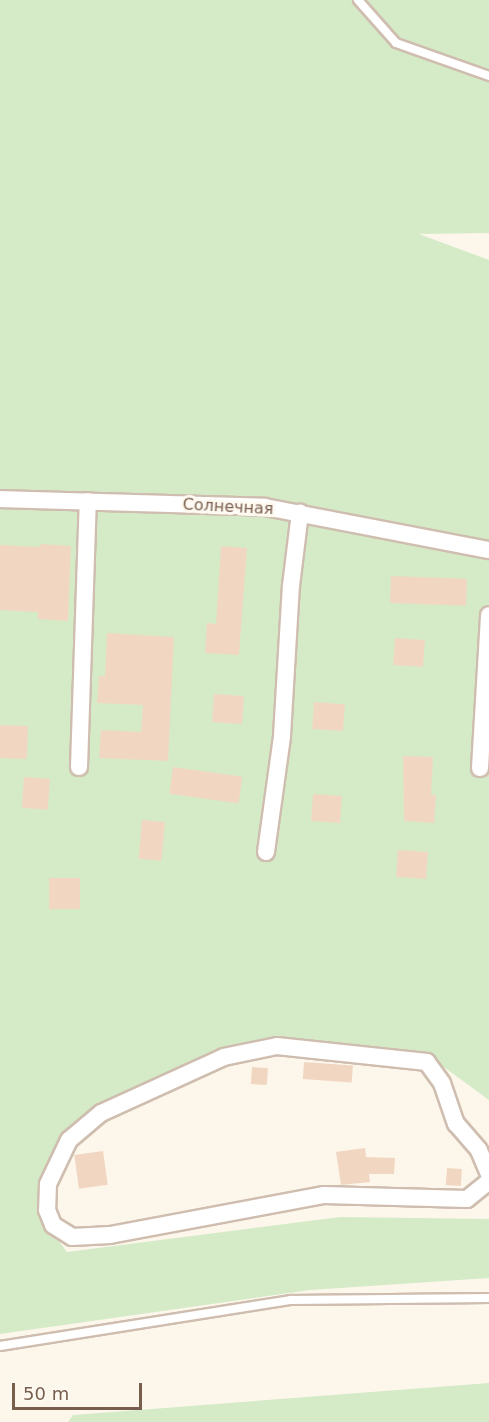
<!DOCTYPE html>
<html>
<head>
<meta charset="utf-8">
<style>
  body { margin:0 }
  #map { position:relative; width:489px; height:1422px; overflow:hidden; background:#fcf6eb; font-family:"DejaVu Sans",sans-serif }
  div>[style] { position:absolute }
  .green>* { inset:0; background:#d5ebc8 }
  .building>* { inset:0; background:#f1d7c2; transform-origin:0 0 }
  .roads { filter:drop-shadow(2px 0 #cfbeaf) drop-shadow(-2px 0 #cfbeaf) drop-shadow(0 2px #cfbeaf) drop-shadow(0 -2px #cfbeaf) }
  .lane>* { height:8px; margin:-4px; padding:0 4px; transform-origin:4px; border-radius:4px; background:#fff }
  .street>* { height:16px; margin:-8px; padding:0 8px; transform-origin:8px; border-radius:8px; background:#fff }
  span { translate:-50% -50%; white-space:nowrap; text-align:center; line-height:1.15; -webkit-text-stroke:6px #fffaf1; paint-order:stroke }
  .street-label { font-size:16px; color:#785e4d }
  .scale { position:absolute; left:12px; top:1383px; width:130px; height:27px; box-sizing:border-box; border:3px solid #785e4d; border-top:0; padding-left:8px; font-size:18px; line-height:21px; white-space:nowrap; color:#785e4d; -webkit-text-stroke:4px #fffaf1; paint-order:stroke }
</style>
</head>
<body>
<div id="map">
  <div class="green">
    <div style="clip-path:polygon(0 0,489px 0,489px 233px,419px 234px,489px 260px,489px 1100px,426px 1054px,224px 1052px,79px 1135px,39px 1214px,67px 1252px,340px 1217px,489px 1219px,489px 1278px,310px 1290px,0 1334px)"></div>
    <div style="clip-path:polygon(489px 1383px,489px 1422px,68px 1422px,73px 1415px)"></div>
  </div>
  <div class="building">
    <div style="clip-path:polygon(41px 544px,71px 546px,68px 621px,38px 619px,38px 612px,0 610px,0 545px,40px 547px)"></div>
    <div style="clip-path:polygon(221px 546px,247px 548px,239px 655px,205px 653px,207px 623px,216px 624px)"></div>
    <div style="left:391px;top:576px;width:76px;height:27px;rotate:2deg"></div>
    <div style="clip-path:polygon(107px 633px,174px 637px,168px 761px,99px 758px,101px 730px,141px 732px,143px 705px,97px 703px,99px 676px,105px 676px)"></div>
    <div style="left:395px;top:638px;width:30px;height:27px;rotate:4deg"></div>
    <div style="left:214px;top:694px;width:30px;height:28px;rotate:4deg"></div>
    <div style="left:314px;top:702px;width:31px;height:27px;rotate:4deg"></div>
    <div style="left:0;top:725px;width:28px;height:33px;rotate:2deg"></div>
    <div style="clip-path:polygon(403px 756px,433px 757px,431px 795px,436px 795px,434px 823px,404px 821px)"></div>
    <div style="left:173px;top:767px;width:70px;height:27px;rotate:8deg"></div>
    <div style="left:24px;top:777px;width:26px;height:31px;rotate:4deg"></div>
    <div style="left:313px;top:794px;width:29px;height:27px;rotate:4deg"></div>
    <div style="left:142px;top:820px;width:23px;height:39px;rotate:5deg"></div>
    <div style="left:398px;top:850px;width:30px;height:27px;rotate:4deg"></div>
    <div style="left:49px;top:878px;width:31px;height:31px"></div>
    <div style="left:304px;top:1062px;width:49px;height:17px;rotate:4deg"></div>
    <div style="left:252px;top:1067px;width:16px;height:17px;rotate:4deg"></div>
    <div style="clip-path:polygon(365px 1148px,366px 1157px,395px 1158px,394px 1174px,369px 1174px,370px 1182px,341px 1185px,336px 1152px)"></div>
    <div style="left:103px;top:1151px;width:34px;height:29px;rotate:82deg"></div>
    <div style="left:447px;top:1168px;width:15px;height:17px;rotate:4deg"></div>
  </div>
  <div class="roads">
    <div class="lane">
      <div style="left:358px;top:0;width:57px;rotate:48.5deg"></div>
      <div style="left:396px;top:43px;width:99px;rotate:19.5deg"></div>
      <div style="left:0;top:1346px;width:295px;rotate:-9deg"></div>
      <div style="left:291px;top:1300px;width:198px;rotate:-0.6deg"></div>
    </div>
    <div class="street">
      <div style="left:0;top:499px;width:265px;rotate:1.7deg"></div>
      <div style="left:265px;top:507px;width:228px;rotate:10.9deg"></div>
      <div style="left:79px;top:767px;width:266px;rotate:-88.1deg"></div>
      <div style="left:480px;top:768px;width:153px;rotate:-86.6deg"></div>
      <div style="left:266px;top:852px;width:117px;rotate:-82.1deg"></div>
      <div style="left:282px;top:736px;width:150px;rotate:-86.6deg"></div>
      <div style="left:291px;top:586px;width:74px;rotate:-83deg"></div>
      <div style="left:489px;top:1174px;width:26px;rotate:-113deg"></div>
      <div style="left:479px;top:1150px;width:35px;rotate:-131deg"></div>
      <div style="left:456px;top:1124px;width:43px;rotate:-108.9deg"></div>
      <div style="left:442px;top:1083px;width:26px;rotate:-126deg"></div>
      <div style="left:427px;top:1062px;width:151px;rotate:-173.9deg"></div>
      <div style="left:277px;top:1046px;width:54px;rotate:168.3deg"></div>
      <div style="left:224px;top:1057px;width:135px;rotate:155.5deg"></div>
      <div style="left:101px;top:1113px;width:42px;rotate:139.8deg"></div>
      <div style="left:69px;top:1140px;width:49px;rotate:115.5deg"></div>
      <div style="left:48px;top:1184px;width:26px;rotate:92deg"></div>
      <div style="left:47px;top:1210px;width:16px;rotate:68deg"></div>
      <div style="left:53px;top:1225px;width:22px;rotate:32deg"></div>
      <div style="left:72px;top:1237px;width:38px;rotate:-3deg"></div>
      <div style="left:110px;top:1235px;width:218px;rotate:-10.6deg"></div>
      <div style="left:324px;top:1195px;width:143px;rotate:1.6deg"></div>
      <div style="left:467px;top:1199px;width:28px;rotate:-39deg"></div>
    </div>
  </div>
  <div class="street-label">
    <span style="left:228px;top:507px;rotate:3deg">Солнечная</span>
  </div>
  <div class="scale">50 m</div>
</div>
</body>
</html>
